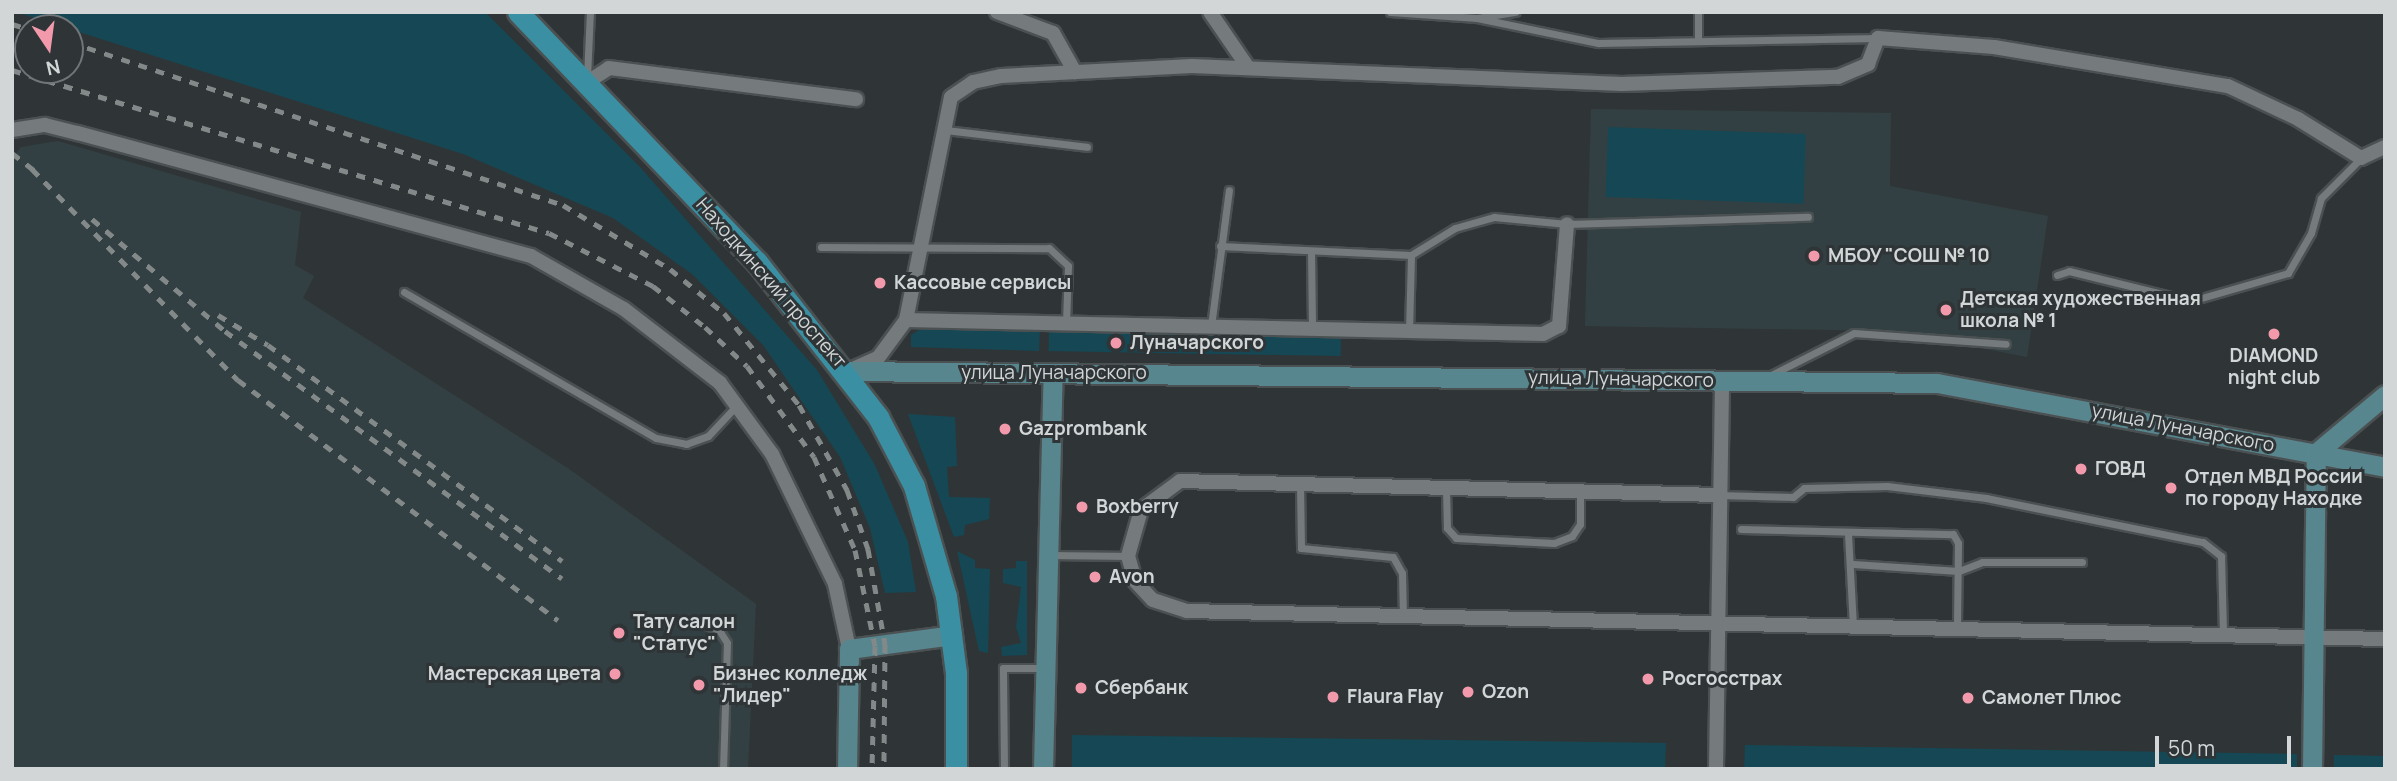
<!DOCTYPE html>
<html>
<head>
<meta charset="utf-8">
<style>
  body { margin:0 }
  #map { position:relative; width:2397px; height:781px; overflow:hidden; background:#2f3537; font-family:Manrope,sans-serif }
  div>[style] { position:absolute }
  .built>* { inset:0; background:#334043 }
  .green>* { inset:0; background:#154854; transform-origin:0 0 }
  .roads { filter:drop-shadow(2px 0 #4b5152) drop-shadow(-2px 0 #4b5152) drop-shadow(0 2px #4b5152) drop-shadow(0 -2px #4b5152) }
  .lane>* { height:7px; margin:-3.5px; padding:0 3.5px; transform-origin:3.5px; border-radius:3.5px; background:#757b7d }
  .street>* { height:14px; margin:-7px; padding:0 7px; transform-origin:7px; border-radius:7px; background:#757b7d }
  .secondary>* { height:19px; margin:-9.5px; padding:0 9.5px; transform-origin:9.5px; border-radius:9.5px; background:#58868f }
  .primary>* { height:21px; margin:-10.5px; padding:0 10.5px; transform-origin:10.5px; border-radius:10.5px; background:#3a90a2 }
  .rail>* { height:5px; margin-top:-2.5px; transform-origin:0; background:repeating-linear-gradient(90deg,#838889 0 9px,transparent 0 18px) }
  .dots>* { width:19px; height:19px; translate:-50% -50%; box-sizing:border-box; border:4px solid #2f3537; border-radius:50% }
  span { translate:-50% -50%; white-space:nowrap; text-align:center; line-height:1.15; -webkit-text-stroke:6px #2f3537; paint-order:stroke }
  .poi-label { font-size:19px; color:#d2d6d7; font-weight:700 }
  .left { translate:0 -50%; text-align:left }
  .right { translate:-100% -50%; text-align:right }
  .street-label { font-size:19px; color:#d2d6d7 }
  .frame { position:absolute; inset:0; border:14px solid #d2d6d7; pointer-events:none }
  .north { position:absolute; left:14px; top:14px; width:70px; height:70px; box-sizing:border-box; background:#2f3537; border:2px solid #707577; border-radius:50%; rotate:167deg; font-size:19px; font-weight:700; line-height:28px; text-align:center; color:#d2d6d7 }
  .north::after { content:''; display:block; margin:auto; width:24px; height:32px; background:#f29aac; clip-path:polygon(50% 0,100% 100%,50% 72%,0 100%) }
  .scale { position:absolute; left:2155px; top:736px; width:136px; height:32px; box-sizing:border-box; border:4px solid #d2d6d7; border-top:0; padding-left:9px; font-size:21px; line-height:24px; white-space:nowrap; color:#d2d6d7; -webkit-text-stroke:5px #2f3537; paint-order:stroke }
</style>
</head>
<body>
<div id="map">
  <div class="built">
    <div style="clip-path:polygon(1591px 109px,1891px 113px,1890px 186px,2048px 216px,2027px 357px,1894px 331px,1585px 326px)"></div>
    <div style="clip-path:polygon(58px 141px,301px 212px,295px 265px,314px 276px,303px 298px,569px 469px,756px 604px,748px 769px,12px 769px,12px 159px,21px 147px)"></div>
  </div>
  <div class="green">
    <div style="clip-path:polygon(16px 12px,485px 12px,640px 167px,817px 370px,875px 465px,908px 542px,916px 592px,885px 593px,870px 528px,840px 457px,763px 345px,692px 274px,613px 218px,463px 154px)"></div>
    <div style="left:1608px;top:127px;width:198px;height:70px;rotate:2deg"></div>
    <div style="clip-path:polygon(924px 327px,1040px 329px,1039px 351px,911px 347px,911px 335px)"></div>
    <div style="left:1049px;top:330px;width:292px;height:21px;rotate:1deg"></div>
    <div style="clip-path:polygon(908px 414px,955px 417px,957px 466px,947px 467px,949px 497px,990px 498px,989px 519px,965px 525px,964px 535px,954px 537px)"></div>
    <div style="clip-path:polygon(957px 551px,975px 560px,975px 568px,990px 569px,988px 653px,979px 651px)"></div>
    <div style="clip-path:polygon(1016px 561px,1027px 561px,1027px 655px,1002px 656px,1001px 647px,1021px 643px,1016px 627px,1021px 587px,1003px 583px,1003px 569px,1016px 568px)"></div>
    <div style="clip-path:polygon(1072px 735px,1666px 743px,1665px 769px,1072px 768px)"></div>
    <div style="clip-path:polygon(1745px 745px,2297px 754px,2297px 769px,1744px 769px)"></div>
    <div style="left:2334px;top:755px;width:51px;height:14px;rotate:1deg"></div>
  </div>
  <div class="roads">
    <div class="lane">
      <div style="left:1390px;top:12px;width:87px;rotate:3.9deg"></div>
      <div style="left:1477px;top:18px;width:39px;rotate:-9deg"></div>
      <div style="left:1477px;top:18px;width:124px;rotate:11.7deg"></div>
      <div style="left:1598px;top:43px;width:280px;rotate:-1deg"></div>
      <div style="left:1698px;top:38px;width:26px;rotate:-90deg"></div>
      <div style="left:587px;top:77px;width:65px;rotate:-87.4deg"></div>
      <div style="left:945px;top:130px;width:143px;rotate:6.8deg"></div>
      <div style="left:1220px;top:246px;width:191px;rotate:2.7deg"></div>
      <div style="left:1411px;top:255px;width:52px;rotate:-31.5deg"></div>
      <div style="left:1455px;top:228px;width:41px;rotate:-15.8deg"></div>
      <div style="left:1494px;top:217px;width:73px;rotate:5.5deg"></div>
      <div style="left:1567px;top:224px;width:241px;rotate:-1.7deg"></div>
      <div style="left:821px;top:247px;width:228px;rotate:0.3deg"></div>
      <div style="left:1049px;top:248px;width:26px;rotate:43deg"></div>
      <div style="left:1068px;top:266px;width:57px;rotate:92deg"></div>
      <div style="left:1311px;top:252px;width:76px;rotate:89.2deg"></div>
      <div style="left:2057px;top:275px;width:13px;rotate:-18deg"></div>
      <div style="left:2069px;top:271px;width:126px;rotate:13.8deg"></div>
      <div style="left:2191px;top:301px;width:101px;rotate:-16.1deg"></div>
      <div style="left:2288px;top:273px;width:46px;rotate:-60.1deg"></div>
      <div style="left:2311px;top:233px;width:36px;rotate:-74deg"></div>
      <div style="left:2321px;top:198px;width:57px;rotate:-45deg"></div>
      <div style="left:404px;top:292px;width:291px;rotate:30.1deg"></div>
      <div style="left:656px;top:438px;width:31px;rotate:11deg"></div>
      <div style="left:686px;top:444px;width:23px;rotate:-20deg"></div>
      <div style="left:708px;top:436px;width:42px;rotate:-46.9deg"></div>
      <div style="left:1211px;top:326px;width:137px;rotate:-82.5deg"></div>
      <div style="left:1409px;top:332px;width:77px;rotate:-88.5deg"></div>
      <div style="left:1769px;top:376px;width:95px;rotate:-26.8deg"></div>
      <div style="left:1854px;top:333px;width:152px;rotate:4.1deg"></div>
      <div style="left:1300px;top:484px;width:64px;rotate:89.1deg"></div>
      <div style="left:1301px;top:548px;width:92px;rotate:5.6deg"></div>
      <div style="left:1393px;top:557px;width:18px;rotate:61deg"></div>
      <div style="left:1402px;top:573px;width:43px;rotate:88.7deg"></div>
      <div style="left:1446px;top:488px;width:40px;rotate:88.6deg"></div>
      <div style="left:1447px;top:528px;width:13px;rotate:48deg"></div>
      <div style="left:1456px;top:538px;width:98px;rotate:2.9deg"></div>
      <div style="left:1554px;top:543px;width:19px;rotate:-21deg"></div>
      <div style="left:1572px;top:536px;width:14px;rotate:-56deg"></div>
      <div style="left:1580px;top:524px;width:33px;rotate:-90deg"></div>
      <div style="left:1718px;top:495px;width:75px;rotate:1.5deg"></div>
      <div style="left:1793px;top:497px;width:14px;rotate:-39deg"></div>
      <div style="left:1804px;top:488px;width:83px;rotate:-1.4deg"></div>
      <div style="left:1887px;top:486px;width:100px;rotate:6.9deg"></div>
      <div style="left:1986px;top:498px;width:221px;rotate:11.5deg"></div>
      <div style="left:2203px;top:542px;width:23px;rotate:38deg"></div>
      <div style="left:2221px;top:556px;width:78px;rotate:88.5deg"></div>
      <div style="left:1741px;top:529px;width:212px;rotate:1.4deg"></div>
      <div style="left:1953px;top:534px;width:10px;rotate:61deg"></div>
      <div style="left:1958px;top:543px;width:86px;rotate:90.7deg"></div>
      <div style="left:1848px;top:534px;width:93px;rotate:86.9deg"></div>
      <div style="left:1051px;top:555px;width:77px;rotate:0.7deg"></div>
      <div style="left:1853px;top:564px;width:106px;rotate:3.8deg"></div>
      <div style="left:1959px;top:571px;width:25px;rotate:-21deg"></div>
      <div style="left:1982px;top:562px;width:100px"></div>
      <div style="left:696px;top:621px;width:25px;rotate:21deg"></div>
      <div style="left:719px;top:630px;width:15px;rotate:58deg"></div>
      <div style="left:727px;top:643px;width:126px;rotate:91.8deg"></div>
      <div style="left:1004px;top:769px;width:101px;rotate:-90.6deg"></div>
      <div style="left:1003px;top:668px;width:42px"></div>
    </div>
    <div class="street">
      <div style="left:997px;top:12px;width:60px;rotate:20.6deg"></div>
      <div style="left:1053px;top:33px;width:45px;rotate:60.6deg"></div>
      <div style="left:1210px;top:12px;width:65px;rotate:55.6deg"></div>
      <div style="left:586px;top:83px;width:27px;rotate:-33deg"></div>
      <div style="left:609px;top:68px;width:249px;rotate:7.2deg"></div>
      <div style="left:12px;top:130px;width:33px;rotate:-9deg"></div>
      <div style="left:45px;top:125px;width:34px;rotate:14deg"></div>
      <div style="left:78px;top:133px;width:469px;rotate:15.2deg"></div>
      <div style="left:531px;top:256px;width:107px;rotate:29.7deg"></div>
      <div style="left:624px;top:309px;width:121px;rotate:37.6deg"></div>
      <div style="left:720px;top:383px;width:88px;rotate:53.8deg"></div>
      <div style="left:772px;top:454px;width:144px;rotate:64.1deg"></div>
      <div style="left:835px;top:584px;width:66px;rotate:77.8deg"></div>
      <div style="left:906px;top:320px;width:637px;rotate:1.26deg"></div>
      <div style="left:1543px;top:334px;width:18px;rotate:-27deg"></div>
      <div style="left:1559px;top:326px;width:102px;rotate:-85.5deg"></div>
      <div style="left:853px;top:369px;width:27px;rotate:-24deg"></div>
      <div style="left:878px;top:358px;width:47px;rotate:-53.6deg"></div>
      <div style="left:906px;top:320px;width:227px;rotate:-78.6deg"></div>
      <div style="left:951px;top:97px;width:27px;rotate:-34deg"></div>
      <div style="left:973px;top:82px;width:29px;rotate:-12deg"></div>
      <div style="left:1001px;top:76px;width:191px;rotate:-3deg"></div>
      <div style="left:1192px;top:66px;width:430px;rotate:2.4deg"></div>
      <div style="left:1622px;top:84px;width:216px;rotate:-1.9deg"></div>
      <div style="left:1838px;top:77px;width:33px;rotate:-23deg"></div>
      <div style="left:1868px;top:64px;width:28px;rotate:-69deg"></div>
      <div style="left:1878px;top:38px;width:116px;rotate:4.4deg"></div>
      <div style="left:1994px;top:47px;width:237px;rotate:9.5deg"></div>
      <div style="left:2228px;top:86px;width:77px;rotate:25.2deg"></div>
      <div style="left:2298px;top:119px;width:74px;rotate:31.8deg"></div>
      <div style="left:2361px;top:158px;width:26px;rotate:-25deg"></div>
      <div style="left:1718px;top:495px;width:538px;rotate:-178.51deg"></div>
      <div style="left:1180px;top:481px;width:49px;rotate:143.4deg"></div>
      <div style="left:1141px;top:510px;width:48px;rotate:105.8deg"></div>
      <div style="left:1128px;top:556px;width:26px;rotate:74deg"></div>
      <div style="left:1135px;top:581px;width:26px;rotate:47deg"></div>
      <div style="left:1153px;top:600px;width:36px;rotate:18deg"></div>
      <div style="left:1187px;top:611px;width:1198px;rotate:1.34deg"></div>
      <div style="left:1716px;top:769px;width:389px;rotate:-89.1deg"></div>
    </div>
    <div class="secondary">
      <div style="left:848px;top:371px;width:1089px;rotate:0.63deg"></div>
      <div style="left:1937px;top:383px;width:456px;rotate:10.6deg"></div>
      <div style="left:847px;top:769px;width:120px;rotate:-89deg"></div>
      <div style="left:849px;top:649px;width:104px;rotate:-7.7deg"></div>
      <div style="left:1043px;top:769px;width:396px;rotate:-88.6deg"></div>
      <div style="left:2312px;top:769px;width:316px;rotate:-89.3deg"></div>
      <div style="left:2316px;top:453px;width:90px;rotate:-40deg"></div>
    </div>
    <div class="primary">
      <div style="left:518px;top:12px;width:346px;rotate:46.3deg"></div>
      <div style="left:757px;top:262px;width:197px;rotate:52deg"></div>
      <div style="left:878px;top:417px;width:78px;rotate:62.4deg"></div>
      <div style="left:914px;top:486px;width:115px;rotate:73.8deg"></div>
      <div style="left:946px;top:596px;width:78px;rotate:82.6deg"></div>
      <div style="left:956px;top:673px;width:96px;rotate:90deg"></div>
    </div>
  </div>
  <div class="rail">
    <div style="left:12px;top:24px;width:17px;rotate:17deg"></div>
    <div style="left:70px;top:42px;width:519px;rotate:18.3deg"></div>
    <div style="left:563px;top:205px;width:125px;rotate:30.9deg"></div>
    <div style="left:670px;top:269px;width:70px;rotate:39.2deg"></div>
    <div style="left:724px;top:313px;width:119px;rotate:50.8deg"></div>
    <div style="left:799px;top:405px;width:98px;rotate:60.5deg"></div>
    <div style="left:847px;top:490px;width:63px;rotate:70.4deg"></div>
    <div style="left:868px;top:549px;width:97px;rotate:79.9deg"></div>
    <div style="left:885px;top:644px;width:125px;rotate:90.5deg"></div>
    <div style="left:12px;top:70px;width:561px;rotate:16.89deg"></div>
    <div style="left:549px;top:233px;width:117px;rotate:27deg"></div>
    <div style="left:653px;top:286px;width:66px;rotate:38.3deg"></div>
    <div style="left:705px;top:327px;width:57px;rotate:42.9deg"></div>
    <div style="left:747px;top:366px;width:113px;rotate:53.6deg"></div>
    <div style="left:814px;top:457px;width:102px;rotate:66.2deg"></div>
    <div style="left:855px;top:550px;width:98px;rotate:78.2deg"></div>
    <div style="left:875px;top:646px;width:123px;rotate:91.4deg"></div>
    <div style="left:12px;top:153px;width:34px;rotate:38deg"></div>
    <div style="left:32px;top:169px;width:295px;rotate:45.7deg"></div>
    <div style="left:238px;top:380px;width:400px;rotate:36.9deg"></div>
    <div style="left:92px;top:219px;width:174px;rotate:40.1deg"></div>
    <div style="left:225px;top:331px;width:418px;rotate:36.3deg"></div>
    <div style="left:218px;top:315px;width:58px;rotate:31deg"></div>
    <div style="left:268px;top:345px;width:365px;rotate:36.3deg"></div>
  </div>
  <div class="dots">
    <div style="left:1814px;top:256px;background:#f29aac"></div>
    <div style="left:880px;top:283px;background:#f29aac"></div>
    <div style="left:1946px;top:310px;background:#f29aac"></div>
    <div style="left:2274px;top:334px;background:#f29aac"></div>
    <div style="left:1116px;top:343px;background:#f29aac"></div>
    <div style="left:1005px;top:429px;background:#f29aac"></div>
    <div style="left:2081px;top:469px;background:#f29aac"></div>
    <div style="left:2171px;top:488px;background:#f29aac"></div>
    <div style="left:1082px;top:507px;background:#f29aac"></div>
    <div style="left:1095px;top:577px;background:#f29aac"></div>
    <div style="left:619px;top:633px;background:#f29aac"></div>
    <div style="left:615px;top:674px;background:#f29aac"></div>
    <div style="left:1648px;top:679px;background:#f29aac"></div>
    <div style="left:699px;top:685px;background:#f29aac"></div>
    <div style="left:1081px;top:688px;background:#f29aac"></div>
    <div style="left:1468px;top:692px;background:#f29aac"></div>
    <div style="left:1333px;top:697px;background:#f29aac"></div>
    <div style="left:1968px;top:698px;background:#f29aac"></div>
  </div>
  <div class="poi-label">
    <span class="left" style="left:1828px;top:256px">МБОУ "СОШ № 10</span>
    <span class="left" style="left:894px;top:283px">Кассовые сервисы</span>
    <span class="left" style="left:1960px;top:310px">Детская художественная<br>школа № 1</span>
    <span class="left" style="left:1130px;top:343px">Луначарского</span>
    <span style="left:2274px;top:367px">DIAMOND<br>night club</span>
    <span class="left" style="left:1019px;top:429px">Gazprombank</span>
    <span class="left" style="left:2095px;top:469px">ГОВД</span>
    <span class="left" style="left:2185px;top:488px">Отдел МВД России<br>по городу Находке</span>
    <span class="left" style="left:1096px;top:507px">Boxberry</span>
    <span class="left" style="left:1109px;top:577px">Avon</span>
    <span class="left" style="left:633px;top:633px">Тату салон<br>"Статус"</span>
    <span class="right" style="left:601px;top:674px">Мастерская цвета</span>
    <span class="left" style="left:713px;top:685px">Бизнес колледж<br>"Лидер"</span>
    <span class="left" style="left:1662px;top:679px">Росгосстрах</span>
    <span class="left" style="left:1095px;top:688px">Сбербанк</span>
    <span class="left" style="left:1482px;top:692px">Ozon</span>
    <span class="left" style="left:1347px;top:697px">Flaura Flay</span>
    <span class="left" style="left:1982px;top:698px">Самолет Плюс</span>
  </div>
  <div class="street-label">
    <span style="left:771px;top:283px;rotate:49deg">Находкинский проспект</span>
    <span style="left:1054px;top:373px">улица Луначарского</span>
    <span style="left:1621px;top:379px;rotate:1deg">улица Луначарского</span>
    <span style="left:2183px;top:428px;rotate:11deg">улица Луначарского</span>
  </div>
  <div class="frame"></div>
  <div class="north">N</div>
  <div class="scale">50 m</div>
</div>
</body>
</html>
